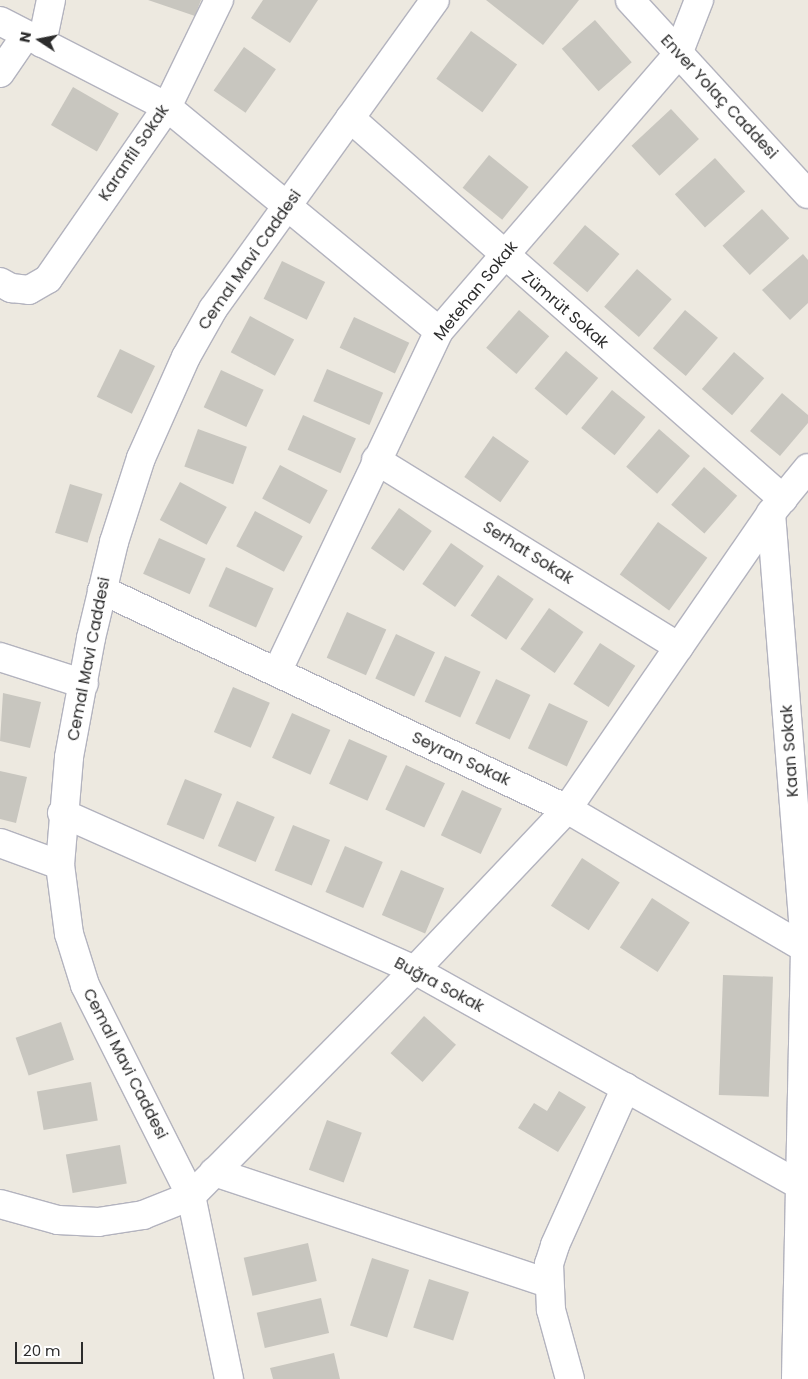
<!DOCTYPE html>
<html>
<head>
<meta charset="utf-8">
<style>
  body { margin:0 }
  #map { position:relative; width:808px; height:1379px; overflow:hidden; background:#ede9e0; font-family:Poppins,sans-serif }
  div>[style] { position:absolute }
  .building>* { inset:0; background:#c8c6bf; transform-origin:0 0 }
  .roads { filter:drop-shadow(1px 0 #b3b3be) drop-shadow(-1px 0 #b3b3be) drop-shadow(0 1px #b3b3be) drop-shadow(0 -1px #b3b3be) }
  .minor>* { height:28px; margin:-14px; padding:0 14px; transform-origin:14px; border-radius:14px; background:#fff }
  span { translate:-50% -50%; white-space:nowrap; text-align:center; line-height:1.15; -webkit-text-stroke:4px #fff; paint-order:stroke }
  .street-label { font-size:16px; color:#2c2c2c }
  .north { position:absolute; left:15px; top:15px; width:50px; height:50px; -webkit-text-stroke:4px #fff; paint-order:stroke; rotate:281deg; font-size:14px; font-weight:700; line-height:20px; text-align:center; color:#2c2c2c }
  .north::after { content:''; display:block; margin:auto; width:18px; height:22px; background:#2c2c2c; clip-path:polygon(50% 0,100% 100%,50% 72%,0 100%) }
  .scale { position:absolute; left:15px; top:1342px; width:68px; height:22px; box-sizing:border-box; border:2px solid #2c2c2c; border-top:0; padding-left:6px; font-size:15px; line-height:18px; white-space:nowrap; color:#2c2c2c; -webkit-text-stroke:4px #fff; paint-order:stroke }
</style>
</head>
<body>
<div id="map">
  <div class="building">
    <div style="clip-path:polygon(148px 0,201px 0,195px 16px)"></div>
    <div style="clip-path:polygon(263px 0,318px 0,290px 43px,251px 18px)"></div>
    <div style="clip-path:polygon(486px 0,579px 0,543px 45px)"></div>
    <div style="left:595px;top:20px;width:56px;height:44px;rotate:49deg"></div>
    <div style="left:471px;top:31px;width:57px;height:59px;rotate:36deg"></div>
    <div style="left:244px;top:47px;width:39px;height:53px;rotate:35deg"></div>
    <div style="left:73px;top:87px;width:53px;height:44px;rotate:30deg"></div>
    <div style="left:671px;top:109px;width:41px;height:54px;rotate:47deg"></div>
    <div style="left:489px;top:155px;width:51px;height:42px;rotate:39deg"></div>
    <div style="left:715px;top:158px;width:45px;height:54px;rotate:48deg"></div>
    <div style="left:762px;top:209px;width:40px;height:54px;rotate:47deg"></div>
    <div style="left:585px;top:225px;width:45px;height:50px;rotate:40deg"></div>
    <div style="clip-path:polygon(803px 254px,808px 260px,808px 303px,790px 320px,762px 290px)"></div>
    <div style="left:282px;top:261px;width:48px;height:42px;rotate:26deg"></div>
    <div style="left:637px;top:269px;width:46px;height:50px;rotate:41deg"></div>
    <div style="left:519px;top:310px;width:40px;height:50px;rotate:41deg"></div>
    <div style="left:685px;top:310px;width:43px;height:50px;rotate:40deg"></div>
    <div style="left:250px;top:316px;width:50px;height:41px;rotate:28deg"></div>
    <div style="left:354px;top:317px;width:61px;height:34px;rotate:25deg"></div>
    <div style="left:120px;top:349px;width:39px;height:53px;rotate:26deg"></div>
    <div style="left:566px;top:351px;width:42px;height:49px;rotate:40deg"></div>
    <div style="left:734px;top:352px;width:40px;height:49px;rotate:41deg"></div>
    <div style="left:327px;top:369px;width:61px;height:35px;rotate:23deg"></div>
    <div style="left:221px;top:370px;width:47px;height:41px;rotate:25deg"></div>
    <div style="left:612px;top:390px;width:43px;height:49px;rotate:39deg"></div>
    <div style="clip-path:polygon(782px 393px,808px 415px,808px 423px,780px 456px,750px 431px)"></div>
    <div style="left:303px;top:415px;width:58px;height:38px;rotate:24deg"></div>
    <div style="left:198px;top:429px;width:52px;height:40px;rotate:20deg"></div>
    <div style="left:659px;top:429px;width:41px;height:50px;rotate:41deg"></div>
    <div style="left:493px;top:436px;width:44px;height:50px;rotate:35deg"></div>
    <div style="left:280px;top:465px;width:54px;height:38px;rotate:28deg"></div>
    <div style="left:704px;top:467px;width:44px;height:50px;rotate:41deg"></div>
    <div style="left:180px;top:482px;width:53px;height:43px;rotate:28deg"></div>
    <div style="left:70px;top:484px;width:34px;height:51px;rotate:17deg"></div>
    <div style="left:399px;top:508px;width:40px;height:49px;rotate:35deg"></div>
    <div style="left:255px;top:511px;width:54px;height:40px;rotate:28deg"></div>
    <div style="left:658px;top:522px;width:61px;height:65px;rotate:36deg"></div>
    <div style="left:159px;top:538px;width:51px;height:39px;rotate:24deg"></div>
    <div style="left:451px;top:543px;width:40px;height:50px;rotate:35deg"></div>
    <div style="left:226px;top:567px;width:52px;height:43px;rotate:24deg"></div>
    <div style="left:498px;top:575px;width:43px;height:49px;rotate:34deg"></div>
    <div style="left:549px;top:608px;width:42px;height:50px;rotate:35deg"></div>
    <div style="left:347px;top:612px;width:43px;height:50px;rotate:24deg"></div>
    <div style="left:396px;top:634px;width:43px;height:49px;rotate:25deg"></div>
    <div style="left:600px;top:643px;width:42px;height:49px;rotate:33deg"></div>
    <div style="left:445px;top:656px;width:39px;height:50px;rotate:24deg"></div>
    <div style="left:496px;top:679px;width:38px;height:49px;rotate:25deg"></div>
    <div style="left:233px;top:687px;width:40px;height:49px;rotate:23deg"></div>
    <div style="clip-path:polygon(3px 693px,41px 702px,30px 748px,0 741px)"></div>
    <div style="left:549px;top:703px;width:43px;height:50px;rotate:25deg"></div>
    <div style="left:292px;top:713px;width:42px;height:49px;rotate:24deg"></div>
    <div style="left:349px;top:739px;width:42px;height:49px;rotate:24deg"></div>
    <div style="left:406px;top:765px;width:43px;height:49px;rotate:25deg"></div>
    <div style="clip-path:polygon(0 771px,27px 777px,16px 823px,0 819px)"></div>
    <div style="left:185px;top:779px;width:40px;height:49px;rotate:22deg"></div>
    <div style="left:462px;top:790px;width:44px;height:50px;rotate:25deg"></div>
    <div style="left:237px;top:801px;width:41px;height:49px;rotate:23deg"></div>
    <div style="left:293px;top:825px;width:40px;height:49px;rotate:22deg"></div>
    <div style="left:345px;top:846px;width:41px;height:50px;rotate:23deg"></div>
    <div style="left:582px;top:858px;width:45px;height:57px;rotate:33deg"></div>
    <div style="left:401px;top:870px;width:47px;height:49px;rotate:23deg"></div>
    <div style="left:652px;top:898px;width:45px;height:59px;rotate:33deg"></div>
    <div style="left:723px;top:975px;width:50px;height:120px;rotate:2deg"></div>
    <div style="left:424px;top:1016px;width:43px;height:50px;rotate:42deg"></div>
    <div style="left:61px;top:1022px;width:40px;height:48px;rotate:71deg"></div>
    <div style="left:91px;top:1082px;width:39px;height:55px;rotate:80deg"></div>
    <div style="clip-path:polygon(559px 1091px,586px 1107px,558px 1152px,518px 1128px,534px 1103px,547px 1111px)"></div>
    <div style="left:327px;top:1120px;width:37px;height:53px;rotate:20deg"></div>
    <div style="left:120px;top:1145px;width:39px;height:55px;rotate:80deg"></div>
    <div style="left:308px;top:1243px;width:39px;height:66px;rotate:77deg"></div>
    <div style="left:372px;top:1258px;width:39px;height:71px;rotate:18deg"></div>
    <div style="left:429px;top:1279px;width:42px;height:51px;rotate:18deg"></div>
    <div style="left:321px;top:1298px;width:36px;height:66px;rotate:77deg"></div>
    <div style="clip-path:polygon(334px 1353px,340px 1379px,273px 1379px,270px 1368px)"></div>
  </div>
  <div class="roads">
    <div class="minor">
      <div style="left:630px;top:0;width:263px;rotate:47.5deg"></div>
      <div style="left:0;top:21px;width:188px;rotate:27.2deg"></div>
      <div style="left:167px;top:107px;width:352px;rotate:39.5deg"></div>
      <div style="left:42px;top:43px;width:44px;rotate:-78.2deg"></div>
      <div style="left:0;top:73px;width:46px;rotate:-55.6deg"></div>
      <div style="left:350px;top:118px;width:577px;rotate:41.34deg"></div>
      <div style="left:0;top:282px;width:13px;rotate:29deg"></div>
      <div style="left:11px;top:288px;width:18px;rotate:6deg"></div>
      <div style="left:29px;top:290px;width:22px;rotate:-30deg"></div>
      <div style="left:48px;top:279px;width:209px;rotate:-55.3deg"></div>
      <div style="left:167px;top:107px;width:119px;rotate:-64.1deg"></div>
      <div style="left:376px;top:460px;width:356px;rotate:31.7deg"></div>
      <div style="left:771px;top:513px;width:437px;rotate:85.5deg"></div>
      <div style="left:805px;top:949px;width:430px;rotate:91.2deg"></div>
      <div style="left:102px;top:590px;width:514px;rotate:25.22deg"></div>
      <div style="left:567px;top:809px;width:279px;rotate:30.3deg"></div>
      <div style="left:0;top:657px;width:88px;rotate:17.8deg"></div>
      <div style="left:277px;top:672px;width:378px;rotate:-64.6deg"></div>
      <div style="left:439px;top:331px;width:366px;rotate:-49.2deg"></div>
      <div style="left:678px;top:54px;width:58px;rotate:-68.7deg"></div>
      <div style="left:62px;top:813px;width:386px;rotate:24deg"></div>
      <div style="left:415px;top:970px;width:443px;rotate:29.2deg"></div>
      <div style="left:0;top:843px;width:64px;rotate:20.1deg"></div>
      <div style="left:214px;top:1172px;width:352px;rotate:18.4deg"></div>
      <div style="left:0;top:1204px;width:60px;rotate:15.4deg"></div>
      <div style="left:58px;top:1220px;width:40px;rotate:2.9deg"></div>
      <div style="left:98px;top:1222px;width:46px;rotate:-8.8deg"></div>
      <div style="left:143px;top:1215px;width:52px;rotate:-21.6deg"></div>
      <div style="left:191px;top:1196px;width:318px;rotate:-45.3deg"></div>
      <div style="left:415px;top:970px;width:221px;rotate:-46.6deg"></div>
      <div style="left:567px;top:809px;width:359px;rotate:-55.4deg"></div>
      <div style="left:771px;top:513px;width:58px;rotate:-50.6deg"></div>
      <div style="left:229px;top:1379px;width:187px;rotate:-101.7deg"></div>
      <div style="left:191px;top:1196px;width:236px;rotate:-116.7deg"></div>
      <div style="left:85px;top:985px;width:53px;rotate:-107.4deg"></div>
      <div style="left:69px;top:934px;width:70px;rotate:-97.4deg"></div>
      <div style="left:60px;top:865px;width:108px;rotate:-85.2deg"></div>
      <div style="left:69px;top:757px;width:121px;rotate:-79.5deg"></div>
      <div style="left:91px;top:638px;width:99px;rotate:-76.5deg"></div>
      <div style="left:114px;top:542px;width:88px;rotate:-72.2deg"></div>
      <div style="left:141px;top:458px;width:111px;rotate:-66deg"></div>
      <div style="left:186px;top:357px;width:55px;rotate:-60.6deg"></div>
      <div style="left:213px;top:309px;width:380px;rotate:-54.3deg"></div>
      <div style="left:570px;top:1379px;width:72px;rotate:-105.4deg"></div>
      <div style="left:551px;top:1310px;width:46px;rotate:-92.5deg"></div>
      <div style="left:549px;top:1264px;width:20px;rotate:-72deg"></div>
      <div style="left:555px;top:1245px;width:173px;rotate:-65.8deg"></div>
    </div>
  </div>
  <div class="street-label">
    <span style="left:719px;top:97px;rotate:47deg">Enver Yolaç Caddesi</span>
    <span style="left:134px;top:153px;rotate:-56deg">Karanfil Sokak</span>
    <span style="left:250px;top:260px;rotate:-55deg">Cemal Mavi Caddesi</span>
    <span style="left:476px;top:291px;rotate:-51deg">Metehan Sokak</span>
    <span style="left:565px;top:310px;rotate:41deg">Zümrüt Sokak</span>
    <span style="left:528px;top:553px;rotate:32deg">Serhat Sokak</span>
    <span style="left:89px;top:659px;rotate:-79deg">Cemal Mavi Caddesi</span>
    <span style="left:790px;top:751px;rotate:-94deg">Kaan Sokak</span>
    <span style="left:461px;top:759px;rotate:25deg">Seyran Sokak</span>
    <span style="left:439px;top:985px;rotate:28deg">Buğra Sokak</span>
    <span style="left:125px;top:1064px;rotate:63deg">Cemal Mavi Caddesi</span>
  </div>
  <div class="north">N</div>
  <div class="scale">20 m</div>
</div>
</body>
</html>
